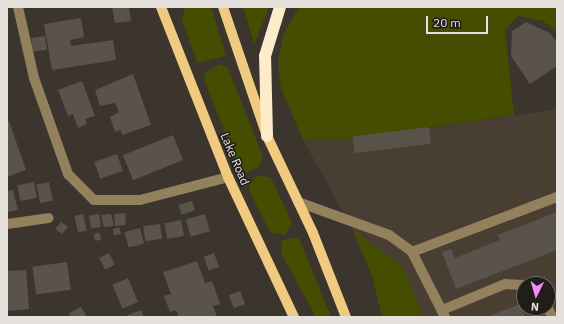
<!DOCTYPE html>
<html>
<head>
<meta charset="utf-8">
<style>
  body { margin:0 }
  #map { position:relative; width:564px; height:324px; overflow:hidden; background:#3b352e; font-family:"IBM Plex Sans",sans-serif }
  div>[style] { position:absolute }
  .built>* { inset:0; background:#483f32 }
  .green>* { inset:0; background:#454e00 }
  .building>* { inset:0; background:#59534b; transform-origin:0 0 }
  .minor>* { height:10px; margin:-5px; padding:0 5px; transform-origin:5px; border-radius:5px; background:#93815e }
  .major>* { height:10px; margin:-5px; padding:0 5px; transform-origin:5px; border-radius:5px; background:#efca80 }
  .highway>* { height:12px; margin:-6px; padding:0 6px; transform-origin:6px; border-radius:6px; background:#fdebca }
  span { translate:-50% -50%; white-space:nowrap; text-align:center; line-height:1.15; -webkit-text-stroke:3px #201d1a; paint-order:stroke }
  .street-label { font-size:12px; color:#e5e1dd }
  .frame { position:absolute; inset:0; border:8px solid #e5e1dd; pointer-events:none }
  .north { position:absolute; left:516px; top:276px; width:40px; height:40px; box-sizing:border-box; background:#201d1a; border:1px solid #6f6b68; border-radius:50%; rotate:185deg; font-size:11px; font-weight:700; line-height:16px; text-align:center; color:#e5e1dd }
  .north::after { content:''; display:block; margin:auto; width:14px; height:18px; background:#ee8cf8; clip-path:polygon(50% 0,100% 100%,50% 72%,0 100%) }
  .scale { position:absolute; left:426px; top:16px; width:62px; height:18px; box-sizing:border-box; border:2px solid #e5e1dd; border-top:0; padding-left:5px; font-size:12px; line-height:14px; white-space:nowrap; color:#e5e1dd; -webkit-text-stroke:3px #201d1a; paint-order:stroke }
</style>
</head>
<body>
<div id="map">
  <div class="built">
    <div style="clip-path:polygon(evenodd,557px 109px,557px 317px,382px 317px,372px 276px,353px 230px,303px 140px,353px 139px,557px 109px,524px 284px,548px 284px,548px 308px,524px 308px,524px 284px)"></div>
  </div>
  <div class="green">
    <div style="clip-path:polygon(185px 7px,211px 7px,226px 56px,197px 63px,182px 19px)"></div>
    <div style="clip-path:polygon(243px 7px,269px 7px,254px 44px)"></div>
    <div style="clip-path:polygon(299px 7px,557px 7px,557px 32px,543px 21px,518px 16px,505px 30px,514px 115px,353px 139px,303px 140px,281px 88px,278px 63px,283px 35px)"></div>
    <div style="clip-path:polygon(221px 64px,228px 68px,263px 157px,259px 166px,247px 173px,238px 165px,204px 80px,206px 72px)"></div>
    <div style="clip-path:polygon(258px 175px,271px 178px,292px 223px,285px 235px,270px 232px,250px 192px,249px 184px)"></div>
    <div style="clip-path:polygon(353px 230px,403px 267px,423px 317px,382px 317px,372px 276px)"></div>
    <div style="clip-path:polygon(291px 238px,298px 238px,303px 247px,331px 317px,316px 317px,281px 253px,282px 241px)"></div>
  </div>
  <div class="building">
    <div style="clip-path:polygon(112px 7px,129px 7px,131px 21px,115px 23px)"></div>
    <div style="clip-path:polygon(81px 18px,84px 37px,70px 40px,71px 46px,113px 40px,116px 60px,52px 70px,44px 24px)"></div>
    <div style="clip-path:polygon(526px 22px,550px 33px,557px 43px,557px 66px,530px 84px,511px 56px,512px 31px)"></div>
    <div style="left:45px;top:36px;width:14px;height:14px;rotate:82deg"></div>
    <div style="clip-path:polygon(133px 74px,151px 125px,122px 135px,121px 130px,115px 132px,110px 117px,119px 112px,115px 103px,100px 106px,95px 90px)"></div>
    <div style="clip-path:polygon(82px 81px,95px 116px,85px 119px,87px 124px,78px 128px,73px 114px,68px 116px,58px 90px)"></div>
    <div style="clip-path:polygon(9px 121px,26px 170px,7px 177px,7px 122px)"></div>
    <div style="left:429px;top:127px;width:17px;height:77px;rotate:83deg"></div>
    <div style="left:173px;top:135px;width:27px;height:54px;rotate:68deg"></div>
    <div style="left:117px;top:154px;width:18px;height:24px;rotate:71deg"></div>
    <div style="left:34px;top:182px;width:16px;height:17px;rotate:79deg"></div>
    <div style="left:49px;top:182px;width:19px;height:13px;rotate:78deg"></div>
    <div style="clip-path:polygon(13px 190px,18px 210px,7px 212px,7px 191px)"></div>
    <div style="left:192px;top:201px;width:10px;height:14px;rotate:73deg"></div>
    <div style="clip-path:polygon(557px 212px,557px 250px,456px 289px,442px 252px,451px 249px,455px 258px,500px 240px,498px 235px)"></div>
    <div style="left:125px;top:213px;width:12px;height:11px;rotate:85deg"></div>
    <div style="left:83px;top:214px;width:17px;height:9px;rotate:77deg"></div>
    <div style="left:99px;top:214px;width:13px;height:10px;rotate:81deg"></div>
    <div style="clip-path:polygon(111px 214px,114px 226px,104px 227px,101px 215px)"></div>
    <div style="left:205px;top:214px;width:18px;height:20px;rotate:74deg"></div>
    <div style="left:181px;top:220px;width:16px;height:17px;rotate:79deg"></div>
    <div style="clip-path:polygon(61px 222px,68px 227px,62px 234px,55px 229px)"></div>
    <div style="left:160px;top:224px;width:15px;height:17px;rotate:82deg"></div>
    <div style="clip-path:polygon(119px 227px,121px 234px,114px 235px,113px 229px)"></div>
    <div style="left:140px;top:228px;width:16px;height:16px;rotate:75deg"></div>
    <div style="left:100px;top:233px;width:7px;height:6px;rotate:82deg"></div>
    <div style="left:109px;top:253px;width:13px;height:11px;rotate:63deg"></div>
    <div style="left:214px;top:253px;width:15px;height:11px;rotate:70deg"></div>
    <div style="clip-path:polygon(197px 261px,205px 283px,212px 281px,220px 304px,213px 306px,217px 317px,179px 317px,176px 310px,170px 312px,164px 296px,171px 294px,163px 272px)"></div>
    <div style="left:67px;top:262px;width:28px;height:35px;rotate:82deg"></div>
    <div style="clip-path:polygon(26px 270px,29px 309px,7px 311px,7px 271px)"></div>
    <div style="left:128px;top:278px;width:26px;height:17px;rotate:67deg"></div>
    <div style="left:240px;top:291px;width:14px;height:12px;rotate:69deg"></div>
    <div style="clip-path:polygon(519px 304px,525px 317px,487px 317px)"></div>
    <div style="clip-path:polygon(81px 307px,87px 317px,71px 317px,69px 313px)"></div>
    <div style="clip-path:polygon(141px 310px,144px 317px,123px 317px)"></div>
  </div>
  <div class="minor">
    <div style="left:18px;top:7px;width:73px;rotate:77.3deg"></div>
    <div style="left:34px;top:78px;width:102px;rotate:70.5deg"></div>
    <div style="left:68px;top:174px;width:37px;rotate:45deg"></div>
    <div style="left:94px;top:200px;width:46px"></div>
    <div style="left:140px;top:200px;width:91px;rotate:-14.6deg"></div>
    <div style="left:298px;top:202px;width:97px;rotate:19.9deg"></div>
    <div style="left:389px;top:235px;width:29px;rotate:36deg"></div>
    <div style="left:412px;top:252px;width:73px;rotate:63.1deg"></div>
    <div style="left:7px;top:224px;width:42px;rotate:-8.1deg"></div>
    <div style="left:412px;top:252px;width:155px;rotate:-20.8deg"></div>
    <div style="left:548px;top:308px;width:10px;rotate:66deg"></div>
    <div style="left:442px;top:310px;width:68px;rotate:-22.4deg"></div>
    <div style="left:505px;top:284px;width:19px;rotate:3deg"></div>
  </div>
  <div class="major">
    <div style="left:161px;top:7px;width:183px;rotate:68.5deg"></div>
    <div style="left:228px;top:177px;width:155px;rotate:64.8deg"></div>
    <div style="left:223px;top:7px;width:136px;rotate:71.2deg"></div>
    <div style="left:267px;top:136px;width:107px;rotate:64.6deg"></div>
    <div style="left:313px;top:233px;width:90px;rotate:68.6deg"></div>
  </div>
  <div class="highway">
    <div style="left:267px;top:136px;width:80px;rotate:-91.4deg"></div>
    <div style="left:265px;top:56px;width:51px;rotate:-73deg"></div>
  </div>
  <div class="street-label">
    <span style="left:235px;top:159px;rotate:67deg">Lake Road</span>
  </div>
  <div class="frame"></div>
  <div class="north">N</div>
  <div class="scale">20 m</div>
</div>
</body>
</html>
